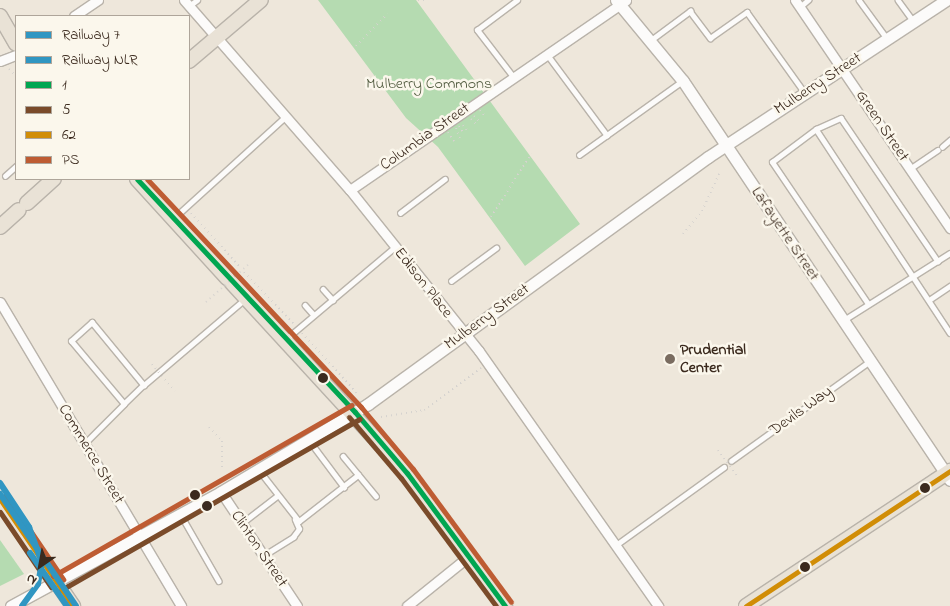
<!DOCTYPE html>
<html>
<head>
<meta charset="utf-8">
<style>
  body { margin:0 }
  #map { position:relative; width:950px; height:606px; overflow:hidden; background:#eee7db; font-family:"Indie Flower",sans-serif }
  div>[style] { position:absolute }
  .green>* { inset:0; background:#b5dbb1 }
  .path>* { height:2px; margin-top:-1px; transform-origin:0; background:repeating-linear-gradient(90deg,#d6d3cf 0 1px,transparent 0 5px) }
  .roads { filter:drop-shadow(1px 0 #b9b3aa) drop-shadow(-1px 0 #b9b3aa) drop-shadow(0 1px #b9b3aa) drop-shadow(0 -1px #b9b3aa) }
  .service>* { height:4.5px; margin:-2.25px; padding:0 2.25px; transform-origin:2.25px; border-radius:2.25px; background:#fcfbfa }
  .minor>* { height:9px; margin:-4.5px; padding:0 4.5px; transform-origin:4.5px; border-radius:4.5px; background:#fcfbfa }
  .tertiary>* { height:11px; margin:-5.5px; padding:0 5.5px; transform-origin:5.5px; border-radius:5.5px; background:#fcfbfa }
  .primary>* { height:14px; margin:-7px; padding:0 7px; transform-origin:7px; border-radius:7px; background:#e9e2d6 }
  .path-bridge>* { height:2px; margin-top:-1px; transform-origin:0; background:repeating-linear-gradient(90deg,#d6d3cf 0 1px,transparent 0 5px) }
  .bus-1>* { height:5px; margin:-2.5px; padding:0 2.5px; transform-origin:2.5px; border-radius:2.5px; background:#00a651 }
  .bus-2>* { height:5px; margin:-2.5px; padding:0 2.5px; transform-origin:2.5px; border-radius:2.5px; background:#7a4b2a }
  .bus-3>* { height:5px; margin:-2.5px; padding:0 2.5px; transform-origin:2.5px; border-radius:2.5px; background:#d18d06 }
  .bus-4>* { height:5px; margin:-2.5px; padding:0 2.5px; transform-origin:2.5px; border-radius:2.5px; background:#be5c33 }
  .rail-1>* { height:6px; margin:-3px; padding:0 3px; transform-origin:3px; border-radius:3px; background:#3096c2 }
  .rail-2>* { height:6px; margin:-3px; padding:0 3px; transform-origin:3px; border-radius:3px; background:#3096c2 }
  .dots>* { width:14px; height:14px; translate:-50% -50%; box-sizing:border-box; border:2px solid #fbf7ec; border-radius:50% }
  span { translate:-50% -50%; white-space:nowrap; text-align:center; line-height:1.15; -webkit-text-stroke:5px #fbf7ec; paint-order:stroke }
  .park-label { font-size:16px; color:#525c40 }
  .street-label { font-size:16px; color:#3b2a1e }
  .poi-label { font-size:16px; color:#3b2a1e; font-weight:700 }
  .left { translate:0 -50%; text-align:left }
  .legend { position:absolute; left:15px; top:15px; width:175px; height:165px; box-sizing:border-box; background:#fbf7ec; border:1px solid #aea59a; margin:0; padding:6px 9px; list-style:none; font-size:15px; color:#3b2a1e }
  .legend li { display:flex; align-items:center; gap:10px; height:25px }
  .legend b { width:25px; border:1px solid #aea59a }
  .north { position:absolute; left:15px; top:541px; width:50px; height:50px; -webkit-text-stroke:4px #fbf7ec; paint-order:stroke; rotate:213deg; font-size:14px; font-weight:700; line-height:20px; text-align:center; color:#3b2a1e }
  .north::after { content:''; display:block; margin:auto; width:18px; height:22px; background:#3b2a1e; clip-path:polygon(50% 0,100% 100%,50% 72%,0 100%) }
</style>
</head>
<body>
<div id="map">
  <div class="green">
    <div style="clip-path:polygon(318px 0,416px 0,580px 224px,525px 266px,438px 147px,406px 118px)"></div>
    <div style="clip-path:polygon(0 540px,24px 574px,0 586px)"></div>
  </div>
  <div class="path">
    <div style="left:418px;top:0;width:7px"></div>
    <div style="left:356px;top:46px;width:45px;rotate:-45.9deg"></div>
    <div style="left:9px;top:69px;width:10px;rotate:45deg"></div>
    <div style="left:480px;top:110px;width:8px;rotate:50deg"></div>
    <div style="left:474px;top:116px;width:7px;rotate:45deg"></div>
    <div style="left:471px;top:119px;width:7px;rotate:45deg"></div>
    <div style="left:463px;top:125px;width:6px;rotate:51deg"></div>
    <div style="left:459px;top:126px;width:7px;rotate:56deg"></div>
    <div style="left:456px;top:128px;width:12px;rotate:70deg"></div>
    <div style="left:448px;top:132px;width:11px;rotate:56deg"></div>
    <div style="left:191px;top:213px;width:73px;rotate:47.8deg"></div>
    <div style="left:491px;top:217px;width:75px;rotate:-57.6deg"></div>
    <div style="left:683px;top:234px;width:30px;rotate:-50deg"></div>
    <div style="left:702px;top:211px;width:41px;rotate:-65.3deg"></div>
    <div style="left:244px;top:272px;width:72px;rotate:46.1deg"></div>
    <div style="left:302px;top:333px;width:81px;rotate:47.5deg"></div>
    <div style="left:381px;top:417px;width:44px;rotate:-9.2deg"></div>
    <div style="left:424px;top:410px;width:71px;rotate:-36.4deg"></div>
    <div style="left:209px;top:427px;width:19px;rotate:47deg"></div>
    <div style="left:222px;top:441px;width:29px;rotate:90deg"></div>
  </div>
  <div class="roads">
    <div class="service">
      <div style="left:859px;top:0;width:46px;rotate:53.9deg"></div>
      <div style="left:898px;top:0;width:26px;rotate:54deg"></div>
      <div style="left:189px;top:6px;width:10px;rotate:-37deg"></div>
      <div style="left:800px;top:7px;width:11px;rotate:-41deg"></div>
      <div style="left:651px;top:40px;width:49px;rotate:-36.6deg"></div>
      <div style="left:690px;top:11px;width:34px;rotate:53deg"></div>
      <div style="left:710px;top:38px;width:45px;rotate:-35.1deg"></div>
      <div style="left:747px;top:12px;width:100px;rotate:54.4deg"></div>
      <div style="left:547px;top:54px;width:101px;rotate:53.5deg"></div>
      <div style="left:513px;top:77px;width:59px;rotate:-127.5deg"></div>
      <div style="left:477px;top:30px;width:50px;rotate:-36.9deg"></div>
      <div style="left:816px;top:129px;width:27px;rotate:-24deg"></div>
      <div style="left:841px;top:118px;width:173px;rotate:55.9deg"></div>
      <div style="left:942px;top:147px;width:11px;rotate:-41deg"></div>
      <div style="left:579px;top:155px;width:125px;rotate:-35.6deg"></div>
      <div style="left:911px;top:168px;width:32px;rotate:-34deg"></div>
      <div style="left:5px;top:176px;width:15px;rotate:-42deg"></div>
      <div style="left:400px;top:213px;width:56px;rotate:-37.1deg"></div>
      <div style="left:174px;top:218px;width:149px;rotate:-42.3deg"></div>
      <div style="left:451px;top:281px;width:56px;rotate:-36.3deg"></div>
      <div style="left:323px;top:289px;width:15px;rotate:48deg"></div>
      <div style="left:929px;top:300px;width:25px;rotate:-34deg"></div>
      <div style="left:868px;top:304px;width:171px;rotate:-124.1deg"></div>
      <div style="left:772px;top:162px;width:55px;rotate:-36.9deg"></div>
      <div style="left:816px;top:129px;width:244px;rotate:56.7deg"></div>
      <div style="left:305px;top:305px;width:12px;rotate:48deg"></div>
      <div style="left:844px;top:320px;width:125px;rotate:-32.3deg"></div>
      <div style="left:286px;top:339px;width:143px;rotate:-40.2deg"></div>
      <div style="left:144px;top:385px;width:133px;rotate:-40.4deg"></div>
      <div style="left:309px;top:440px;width:59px;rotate:53.3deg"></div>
      <div style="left:85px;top:443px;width:55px;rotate:-45deg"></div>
      <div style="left:124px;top:404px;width:82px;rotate:-130.1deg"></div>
      <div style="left:71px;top:341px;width:28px;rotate:-42deg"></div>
      <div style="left:92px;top:322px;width:82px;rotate:50.5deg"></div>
      <div style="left:144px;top:385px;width:28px;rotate:136deg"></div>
      <div style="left:343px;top:456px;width:52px;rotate:50.5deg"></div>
      <div style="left:731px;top:461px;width:171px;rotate:-35.7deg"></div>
      <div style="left:259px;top:470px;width:65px;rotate:51.9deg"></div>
      <div style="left:299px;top:521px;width:75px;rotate:-37.9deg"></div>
      <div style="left:181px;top:515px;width:76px;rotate:60.1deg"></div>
      <div style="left:242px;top:523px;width:44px;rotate:-37.6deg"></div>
      <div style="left:616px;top:545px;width:133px;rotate:-35.8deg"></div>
      <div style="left:263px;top:556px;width:36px;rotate:-32deg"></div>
      <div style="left:293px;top:537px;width:10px;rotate:-53deg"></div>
      <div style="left:299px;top:529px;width:10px;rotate:-114deg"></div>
    </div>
    <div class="minor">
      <div style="left:184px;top:0;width:252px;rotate:48.9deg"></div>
      <div style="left:350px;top:190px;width:206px;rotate:51.3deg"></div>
      <div style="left:479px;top:351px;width:312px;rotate:54.9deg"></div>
      <div style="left:795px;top:0;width:276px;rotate:55.8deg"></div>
      <div style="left:74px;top:16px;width:29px;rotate:-34deg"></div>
      <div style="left:0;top:61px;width:17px;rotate:-21deg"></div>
      <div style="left:350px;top:190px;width:335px;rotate:-34.5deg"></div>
      <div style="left:0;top:302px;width:354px;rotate:59.2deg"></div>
      <div style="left:221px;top:492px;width:137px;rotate:56.3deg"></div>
      <div style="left:407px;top:606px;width:80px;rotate:-38.9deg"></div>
    </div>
    <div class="tertiary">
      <div style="left:616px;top:0;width:105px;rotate:50.4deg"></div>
      <div style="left:683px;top:81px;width:480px;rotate:56.2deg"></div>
      <div style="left:11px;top:606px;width:239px;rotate:-28.5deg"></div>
      <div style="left:221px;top:492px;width:171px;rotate:-30.9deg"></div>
      <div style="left:368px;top:404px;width:420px;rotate:-36deg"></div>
      <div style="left:708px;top:157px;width:285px;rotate:-33.4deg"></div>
    </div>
    <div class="primary">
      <div style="left:0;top:16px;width:32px;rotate:60deg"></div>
      <div style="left:189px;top:61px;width:94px;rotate:-40.3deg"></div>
      <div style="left:137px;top:179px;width:134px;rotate:47.7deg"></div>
      <div style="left:27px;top:203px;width:36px;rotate:-42deg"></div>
      <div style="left:0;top:227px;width:25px;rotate:-42deg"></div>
      <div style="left:232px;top:283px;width:258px;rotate:47.4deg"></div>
      <div style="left:407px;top:473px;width:165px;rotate:53.6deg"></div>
      <div style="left:0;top:499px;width:130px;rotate:55.7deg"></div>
      <div style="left:746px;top:606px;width:245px;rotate:-33.5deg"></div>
    </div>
  </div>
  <div class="path-bridge">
    <div style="left:206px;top:302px;width:60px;rotate:-41.6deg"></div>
    <div style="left:152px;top:364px;width:35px;rotate:50deg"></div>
    <div style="left:718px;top:450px;width:34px;rotate:53deg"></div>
  </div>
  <div class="bus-1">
    <div style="left:137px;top:179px;width:319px;rotate:46.9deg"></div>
    <div style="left:355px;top:412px;width:80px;rotate:49.6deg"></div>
    <div style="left:407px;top:473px;width:165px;rotate:53.6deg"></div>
  </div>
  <div class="bus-2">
    <div style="left:349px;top:417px;width:80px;rotate:49.6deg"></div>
    <div style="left:401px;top:478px;width:159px;rotate:53.4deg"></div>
    <div style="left:0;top:512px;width:91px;rotate:55.8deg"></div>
    <div style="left:61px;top:590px;width:344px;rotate:-29.8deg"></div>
  </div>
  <div class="bus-3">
    <div style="left:0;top:499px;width:130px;rotate:55.7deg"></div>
    <div style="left:746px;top:606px;width:245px;rotate:-33.5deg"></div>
  </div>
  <div class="bus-4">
    <div style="left:147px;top:179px;width:313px;rotate:46.8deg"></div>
    <div style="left:361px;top:407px;width:81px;rotate:50deg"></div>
    <div style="left:413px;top:469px;width:165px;rotate:53.6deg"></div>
    <div style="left:6px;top:495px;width:102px;rotate:55.8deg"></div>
    <div style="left:53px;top:576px;width:344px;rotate:-29.8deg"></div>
  </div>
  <div class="rail-1">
    <div style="left:0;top:483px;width:53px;rotate:56.6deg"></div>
    <div style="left:29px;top:527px;width:38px;rotate:70deg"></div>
    <div style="left:42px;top:563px;width:21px;rotate:101deg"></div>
    <div style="left:38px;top:584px;width:27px;rotate:126deg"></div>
    <div style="left:30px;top:553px;width:65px;rotate:55.1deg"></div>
  </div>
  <div class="rail-2">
    <div style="left:0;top:494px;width:135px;rotate:55.8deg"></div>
  </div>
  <div class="dots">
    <div style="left:670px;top:359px;background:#7a6c60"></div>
    <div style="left:323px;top:378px;background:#3b2a1e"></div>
    <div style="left:925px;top:488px;background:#3b2a1e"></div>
    <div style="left:195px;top:495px;background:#3b2a1e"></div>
    <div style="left:207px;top:506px;background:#3b2a1e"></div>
    <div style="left:805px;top:567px;background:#3b2a1e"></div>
  </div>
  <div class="park-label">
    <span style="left:429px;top:84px">Mulberry Commons</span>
  </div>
  <div class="street-label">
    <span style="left:818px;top:84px;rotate:-33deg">Mulberry Street</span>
    <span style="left:882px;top:126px;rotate:56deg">Green Street</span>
    <span style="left:425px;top:137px;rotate:-35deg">Columbia Street</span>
    <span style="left:785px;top:234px;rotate:56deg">Lafayette Street</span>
    <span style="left:423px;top:283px;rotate:52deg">Edison Place</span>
    <span style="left:487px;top:317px;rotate:-36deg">Mulberry Street</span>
    <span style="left:801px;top:411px;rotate:-36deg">Devils Way</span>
    <span style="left:91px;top:454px;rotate:59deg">Commerce Street</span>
    <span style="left:259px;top:549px;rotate:56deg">Clinton Street</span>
  </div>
  <div class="poi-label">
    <span class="left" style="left:680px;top:359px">Prudential<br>Center</span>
  </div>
  <ul class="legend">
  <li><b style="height:6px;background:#3096c2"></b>Railway 7</li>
  <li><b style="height:6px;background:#3096c2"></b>Railway NLR</li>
  <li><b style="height:6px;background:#00a651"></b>1</li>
  <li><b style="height:6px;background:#7a4b2a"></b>5</li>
  <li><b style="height:6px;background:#d18d06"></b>62</li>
  <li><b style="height:6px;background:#be5c33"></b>PS</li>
  </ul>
  <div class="north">N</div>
</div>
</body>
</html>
